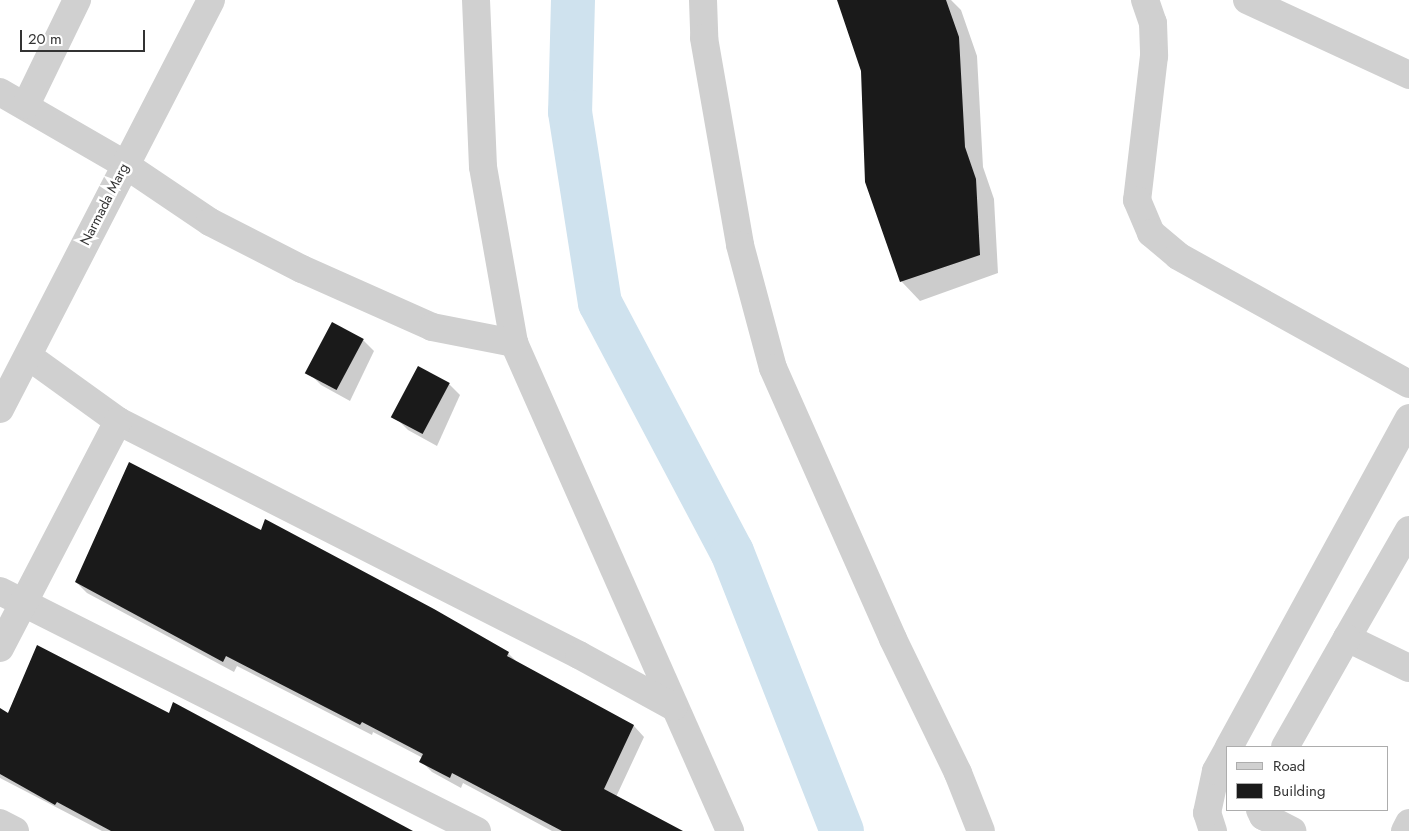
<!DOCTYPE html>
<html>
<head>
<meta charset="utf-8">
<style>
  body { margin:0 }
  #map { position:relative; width:1409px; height:831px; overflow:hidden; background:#fff; font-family:Jost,sans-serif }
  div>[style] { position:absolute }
  .shadow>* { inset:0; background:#0003 }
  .canal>* { height:44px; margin:-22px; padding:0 22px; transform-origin:22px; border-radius:22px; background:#cfe2ee }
  .building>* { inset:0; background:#1a1a1a; transform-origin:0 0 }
  .minor>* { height:28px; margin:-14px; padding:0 14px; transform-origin:14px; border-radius:14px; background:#d0d0d0 }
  span { translate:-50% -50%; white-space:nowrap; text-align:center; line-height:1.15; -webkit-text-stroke:5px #fff; paint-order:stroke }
  .street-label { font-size:14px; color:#333 }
  .legend { position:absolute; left:1226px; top:746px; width:162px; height:65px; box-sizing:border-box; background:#fff; border:1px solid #adadad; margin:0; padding:6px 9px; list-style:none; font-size:15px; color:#333 }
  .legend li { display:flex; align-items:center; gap:10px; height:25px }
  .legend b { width:25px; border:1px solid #adadad }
  .scale { position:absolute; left:20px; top:30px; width:125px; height:22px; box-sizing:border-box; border:2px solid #333; border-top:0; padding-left:6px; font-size:15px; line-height:18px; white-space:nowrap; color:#333; -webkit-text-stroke:4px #fff; paint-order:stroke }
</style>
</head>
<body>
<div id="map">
  <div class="shadow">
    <div style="clip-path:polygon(838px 0,951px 0,961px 10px,977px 56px,983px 167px,994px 199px,998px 273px,920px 301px,902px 282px,866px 182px,862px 71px)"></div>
    <div style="clip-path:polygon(363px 340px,374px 351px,350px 401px,321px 385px,310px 374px)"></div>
    <div style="clip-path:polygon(419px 368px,449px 384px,460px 395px,437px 446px,408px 430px,397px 419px)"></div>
    <div style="clip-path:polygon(261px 532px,508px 653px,519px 664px,634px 726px,644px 737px,616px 797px,678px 831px,552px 831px,463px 783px,461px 788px,432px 772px,421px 761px,423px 758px,373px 732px,372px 735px,237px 666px,234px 672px,87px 593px,76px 582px)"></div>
    <div style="clip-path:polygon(38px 647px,169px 715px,407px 831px,102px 831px,0 778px,0 731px)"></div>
  </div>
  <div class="canal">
    <div style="left:573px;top:0;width:112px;rotate:91.5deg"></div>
    <div style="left:570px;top:112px;width:193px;rotate:81.1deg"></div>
    <div style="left:600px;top:303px;width:282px;rotate:62.1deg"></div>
    <div style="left:732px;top:552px;width:300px;rotate:68.5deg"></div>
  </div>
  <div class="building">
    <div style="clip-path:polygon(837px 0,946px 0,959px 37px,965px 147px,976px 179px,980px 255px,900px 282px,865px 182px,861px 71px)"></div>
    <div style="left:332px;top:322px;width:36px;height:58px;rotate:28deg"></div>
    <div style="left:418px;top:366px;width:36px;height:58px;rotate:28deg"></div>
    <div style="clip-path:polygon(129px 462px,261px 530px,265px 519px,434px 609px,509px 652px,507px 656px,634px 725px,604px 789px,683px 831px,562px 831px,452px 773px,450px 778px,419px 762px,423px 754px,362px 722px,360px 725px,226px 656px,223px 662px,75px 582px)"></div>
    <div style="clip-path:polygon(37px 645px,169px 713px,173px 702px,413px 831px,111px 831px,57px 802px,55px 805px,0 774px,0 708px,8px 713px)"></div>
  </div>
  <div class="minor">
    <div style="left:476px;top:0;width:167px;rotate:87.6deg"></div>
    <div style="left:483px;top:167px;width:179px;rotate:80deg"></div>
    <div style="left:514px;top:343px;width:534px;rotate:66.12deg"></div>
    <div style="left:703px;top:0;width:38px;rotate:88deg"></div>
    <div style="left:704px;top:38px;width:210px;rotate:80.1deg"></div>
    <div style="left:740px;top:245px;width:127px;rotate:75deg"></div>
    <div style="left:773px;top:368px;width:296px;rotate:66.1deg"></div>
    <div style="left:893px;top:639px;width:149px;rotate:64.1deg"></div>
    <div style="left:958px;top:773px;width:62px;rotate:68.4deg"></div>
    <div style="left:1145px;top:0;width:24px;rotate:71deg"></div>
    <div style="left:1153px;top:23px;width:33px;rotate:88deg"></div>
    <div style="left:1154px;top:56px;width:145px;rotate:96.7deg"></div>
    <div style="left:1137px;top:200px;width:36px;rotate:67deg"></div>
    <div style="left:1151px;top:233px;width:35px;rotate:40deg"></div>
    <div style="left:1178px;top:256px;width:264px;rotate:29deg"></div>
    <div style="left:1247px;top:0;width:179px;rotate:24.8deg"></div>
    <div style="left:0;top:92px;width:143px;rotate:30.1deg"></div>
    <div style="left:124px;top:164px;width:104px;rotate:34deg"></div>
    <div style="left:210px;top:222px;width:103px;rotate:27.1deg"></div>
    <div style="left:302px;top:269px;width:142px;rotate:24deg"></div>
    <div style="left:432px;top:327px;width:84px;rotate:11deg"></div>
    <div style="left:26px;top:105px;width:117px;rotate:-64.1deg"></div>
    <div style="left:28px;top:356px;width:111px;rotate:35.8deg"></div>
    <div style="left:118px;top:421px;width:517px;rotate:26.91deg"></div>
    <div style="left:579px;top:655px;width:108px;rotate:28.7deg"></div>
    <div style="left:0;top:409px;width:460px;rotate:-62.7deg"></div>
    <div style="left:1409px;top:530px;width:125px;rotate:119.9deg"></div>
    <div style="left:1347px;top:638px;width:69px;rotate:25.8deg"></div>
    <div style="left:0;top:591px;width:534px;rotate:26.71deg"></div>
    <div style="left:0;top:648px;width:256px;rotate:-62.5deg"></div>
    <div style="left:1229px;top:747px;width:375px;rotate:-61.3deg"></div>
    <div style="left:1285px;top:747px;width:125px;rotate:-60.4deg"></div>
    <div style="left:1260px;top:810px;width:7px;rotate:63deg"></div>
    <div style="left:1263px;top:816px;width:33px;rotate:27deg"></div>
    <div style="left:0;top:823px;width:17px;rotate:28deg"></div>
    <div style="left:1213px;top:831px;width:19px;rotate:-108deg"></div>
    <div style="left:1207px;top:813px;width:43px;rotate:-77.9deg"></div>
    <div style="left:1216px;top:771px;width:25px;rotate:-61deg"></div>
    <div style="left:1405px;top:831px;width:9px;rotate:-63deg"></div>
  </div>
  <div class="street-label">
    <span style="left:104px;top:204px;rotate:-63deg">Narmada Marg</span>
  </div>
  <ul class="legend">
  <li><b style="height:6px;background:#d0d0d0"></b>Road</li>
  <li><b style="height:14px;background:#1a1a1a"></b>Building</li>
  </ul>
  <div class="scale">20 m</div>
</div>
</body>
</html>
